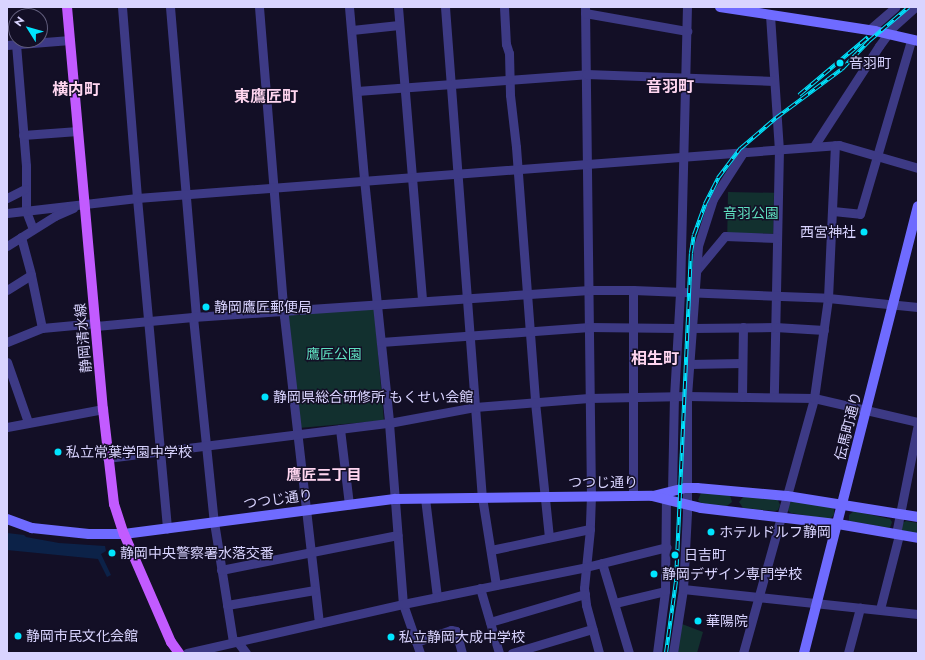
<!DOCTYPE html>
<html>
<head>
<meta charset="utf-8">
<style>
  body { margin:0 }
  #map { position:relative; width:925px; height:660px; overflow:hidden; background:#130f26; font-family:Jost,"Noto Sans JP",sans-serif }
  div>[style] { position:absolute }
  .green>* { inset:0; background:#12302f; transform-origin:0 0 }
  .water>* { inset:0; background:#0c2248 }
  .street>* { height:9px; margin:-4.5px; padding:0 4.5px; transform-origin:4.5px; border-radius:4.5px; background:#3d3a85 }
  .secondary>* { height:10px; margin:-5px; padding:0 5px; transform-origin:5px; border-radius:5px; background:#6f6bff }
  .primary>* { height:10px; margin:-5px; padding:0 5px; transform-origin:5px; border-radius:5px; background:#c25bff }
  .rail>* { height:4px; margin-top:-2px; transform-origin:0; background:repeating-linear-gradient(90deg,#130f26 0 8px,#00e5ff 0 16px); box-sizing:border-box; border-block:1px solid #00e5ff }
  .dots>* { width:11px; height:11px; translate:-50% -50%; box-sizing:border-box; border:2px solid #130f26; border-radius:50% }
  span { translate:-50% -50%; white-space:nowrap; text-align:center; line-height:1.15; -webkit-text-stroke:3px #130f26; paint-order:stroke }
  .poi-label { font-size:14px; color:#d9d4ff }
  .left { translate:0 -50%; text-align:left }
  .right { translate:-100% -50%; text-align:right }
  .park-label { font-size:14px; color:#5fe0c0 }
  .street-label { font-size:14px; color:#d9d4ff }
  .neighbourhood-label { font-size:15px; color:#ffd6f0; font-weight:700 }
  .quarter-label { font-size:16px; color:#ffd6f0; font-weight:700 }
  .frame { position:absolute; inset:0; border:8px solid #d9d4ff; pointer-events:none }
  .north { position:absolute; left:8px; top:8px; width:40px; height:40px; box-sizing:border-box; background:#130f26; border:1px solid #625e7d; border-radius:50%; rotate:307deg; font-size:11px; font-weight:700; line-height:16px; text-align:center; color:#d9d4ff }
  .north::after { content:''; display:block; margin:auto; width:14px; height:18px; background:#00e5ff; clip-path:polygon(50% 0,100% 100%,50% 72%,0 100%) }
</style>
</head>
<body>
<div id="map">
  <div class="green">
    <div style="left:728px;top:192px;width:46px;height:41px;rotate:1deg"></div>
    <div style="left:374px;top:307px;width:114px;height:88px;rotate:85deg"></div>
    <div style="clip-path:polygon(701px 493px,730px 495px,732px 502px,727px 506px,702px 504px,698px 500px)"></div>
    <div style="clip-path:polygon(744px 496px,778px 500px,780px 505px,778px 510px,775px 511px,743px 508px,739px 502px)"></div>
    <div style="clip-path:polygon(793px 501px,832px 507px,834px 509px,834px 515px,830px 519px,827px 519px,791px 513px,787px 510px,788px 504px)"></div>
    <div style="clip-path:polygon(854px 511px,890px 519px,892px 522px,890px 528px,849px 521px,849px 515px)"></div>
    <div style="clip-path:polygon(906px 521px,918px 523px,918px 534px,901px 530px,902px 523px)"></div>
    <div style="clip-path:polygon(682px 624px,703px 632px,697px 653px,677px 653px)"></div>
  </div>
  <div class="water">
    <div style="clip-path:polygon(7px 533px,24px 535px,26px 537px,59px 543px,105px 546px,106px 551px,101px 554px,111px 575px,107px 577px,98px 559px,7px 550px)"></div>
  </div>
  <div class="street">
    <div style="left:122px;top:7px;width:192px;rotate:85.5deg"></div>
    <div style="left:137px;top:198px;width:332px;rotate:84.8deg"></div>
    <div style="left:170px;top:7px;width:311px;rotate:85.2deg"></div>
    <div style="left:259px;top:7px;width:310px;rotate:85.4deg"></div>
    <div style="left:284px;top:316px;width:309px;rotate:83.5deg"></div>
    <div style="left:349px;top:7px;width:173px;rotate:85deg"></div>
    <div style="left:364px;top:179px;width:245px;rotate:84.1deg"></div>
    <div style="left:389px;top:423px;width:182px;rotate:85.6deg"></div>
    <div style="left:403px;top:604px;width:52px;rotate:70.9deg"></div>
    <div style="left:398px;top:7px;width:295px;rotate:85.3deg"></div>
    <div style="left:445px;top:7px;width:491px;rotate:85.7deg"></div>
    <div style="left:482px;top:497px;width:89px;rotate:81deg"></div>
    <div style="left:504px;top:7px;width:37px;rotate:87deg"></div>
    <div style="left:506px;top:44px;width:9px;rotate:72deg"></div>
    <div style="left:509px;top:53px;width:42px;rotate:88.6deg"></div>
    <div style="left:510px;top:95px;width:52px;rotate:83.4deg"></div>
    <div style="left:516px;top:147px;width:256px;rotate:85.7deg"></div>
    <div style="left:535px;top:402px;width:136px;rotate:84.1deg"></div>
    <div style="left:585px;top:7px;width:488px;rotate:89.3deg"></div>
    <div style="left:591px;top:495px;width:34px;rotate:92deg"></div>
    <div style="left:590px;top:529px;width:59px;rotate:95.8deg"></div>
    <div style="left:584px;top:588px;width:17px;rotate:83deg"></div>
    <div style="left:586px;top:605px;width:50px;rotate:74.8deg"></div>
    <div style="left:585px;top:13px;width:104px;rotate:10deg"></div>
    <div style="left:770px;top:15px;width:134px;rotate:86.2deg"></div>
    <div style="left:779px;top:149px;width:248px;rotate:91.2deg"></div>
    <div style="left:352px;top:30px;width:47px;rotate:-6.1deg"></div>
    <div style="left:869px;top:30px;width:35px;rotate:-41deg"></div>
    <div style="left:16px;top:44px;width:122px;rotate:85.3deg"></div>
    <div style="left:26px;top:166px;width:45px;rotate:90deg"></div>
    <div style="left:26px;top:211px;width:19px;rotate:69deg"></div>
    <div style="left:7px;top:45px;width:63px;rotate:-4.5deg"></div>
    <div style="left:357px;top:91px;width:230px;rotate:-4.2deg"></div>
    <div style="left:586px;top:74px;width:188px;rotate:2.1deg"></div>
    <div style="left:23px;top:135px;width:55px;rotate:-4.2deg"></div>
    <div style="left:814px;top:146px;width:119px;rotate:-57deg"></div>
    <div style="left:879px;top:46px;width:24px;rotate:-54deg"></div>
    <div style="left:893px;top:27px;width:30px;rotate:-42deg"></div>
    <div style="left:7px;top:198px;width:20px;rotate:-27deg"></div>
    <div style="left:833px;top:211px;width:27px;rotate:6deg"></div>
    <div style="left:860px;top:214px;width:180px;rotate:-73.6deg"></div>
    <div style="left:7px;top:213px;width:131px;rotate:-6.6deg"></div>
    <div style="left:137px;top:198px;width:704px;rotate:-4.32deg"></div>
    <div style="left:839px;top:145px;width:82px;rotate:16.2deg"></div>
    <div style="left:21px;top:237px;width:39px;rotate:75deg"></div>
    <div style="left:31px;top:275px;width:54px;rotate:78.3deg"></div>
    <div style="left:7px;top:246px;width:57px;rotate:-32deg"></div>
    <div style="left:55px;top:216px;width:20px;rotate:-24deg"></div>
    <div style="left:695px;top:272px;width:47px;rotate:-50.2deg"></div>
    <div style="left:725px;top:236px;width:52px;rotate:2.2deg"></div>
    <div style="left:7px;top:290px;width:28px;rotate:-32deg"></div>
    <div style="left:193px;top:317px;width:206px;rotate:84.2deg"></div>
    <div style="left:214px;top:522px;width:121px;rotate:81deg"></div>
    <div style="left:96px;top:326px;width:97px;rotate:-5.3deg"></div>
    <div style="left:193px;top:317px;width:397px;rotate:-3.9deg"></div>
    <div style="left:589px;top:290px;width:44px"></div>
    <div style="left:633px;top:290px;width:195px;rotate:2.3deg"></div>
    <div style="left:828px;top:298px;width:90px;rotate:5.7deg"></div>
    <div style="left:692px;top:328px;width:83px;rotate:-0.7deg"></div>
    <div style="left:775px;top:327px;width:49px;rotate:3.5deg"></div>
    <div style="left:7px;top:342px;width:38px;rotate:-22deg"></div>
    <div style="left:42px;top:328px;width:54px;rotate:-5.3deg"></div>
    <div style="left:381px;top:342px;width:209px;rotate:-4.1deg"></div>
    <div style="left:589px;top:327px;width:88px;rotate:0.7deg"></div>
    <div style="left:7px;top:362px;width:64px;rotate:70.7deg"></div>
    <div style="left:689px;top:364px;width:53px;rotate:-1.1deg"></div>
    <div style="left:742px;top:397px;width:70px;rotate:-89.2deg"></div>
    <div style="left:7px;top:427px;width:98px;rotate:-10.6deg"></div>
    <div style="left:340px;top:429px;width:76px;rotate:83.2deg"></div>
    <div style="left:107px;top:458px;width:284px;rotate:-7.1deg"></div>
    <div style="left:389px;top:423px;width:87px;rotate:-10.5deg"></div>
    <div style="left:475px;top:407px;width:114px;rotate:-4.5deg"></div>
    <div style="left:589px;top:398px;width:98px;rotate:-1.2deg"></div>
    <div style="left:687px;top:396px;width:127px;rotate:0.9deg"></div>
    <div style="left:814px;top:398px;width:107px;rotate:13deg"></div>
    <div style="left:672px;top:491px;width:94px;rotate:-88.8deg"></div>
    <div style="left:674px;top:397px;width:105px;rotate:-86.7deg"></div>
    <div style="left:680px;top:292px;width:285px;rotate:-88.6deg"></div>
    <div style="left:633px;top:496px;width:206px;rotate:-90deg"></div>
    <div style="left:425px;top:498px;width:100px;rotate:83.1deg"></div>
    <div style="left:896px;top:534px;width:112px;rotate:-78.7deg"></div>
    <div style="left:491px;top:550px;width:101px;rotate:-12deg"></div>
    <div style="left:602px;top:563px;width:94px;rotate:73.3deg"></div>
    <div style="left:221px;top:570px;width:180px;rotate:-11.2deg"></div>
    <div style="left:480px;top:588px;width:68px;rotate:73.7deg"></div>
    <div style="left:683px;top:589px;width:236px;rotate:6.1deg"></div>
    <div style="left:615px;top:603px;width:51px;rotate:-13.5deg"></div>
    <div style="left:227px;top:605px;width:89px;rotate:-9.7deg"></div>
    <div style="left:880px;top:609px;width:76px;rotate:-75.6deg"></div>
    <div style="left:490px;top:622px;width:99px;rotate:-16.4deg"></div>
    <div style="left:237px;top:641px;width:15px;rotate:53deg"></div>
    <div style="left:416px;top:642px;width:37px;rotate:-19deg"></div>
    <div style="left:451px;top:630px;width:5px;rotate:11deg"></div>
    <div style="left:456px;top:631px;width:23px;rotate:75deg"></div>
    <div style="left:187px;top:653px;width:221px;rotate:-12.8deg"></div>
    <div style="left:403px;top:604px;width:187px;rotate:-11.4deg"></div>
    <div style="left:586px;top:567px;width:83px;rotate:-13.9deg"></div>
    <div style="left:512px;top:653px;width:84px;rotate:-16.7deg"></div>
    <div style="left:657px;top:653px;width:63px;rotate:-82.6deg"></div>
    <div style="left:665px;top:591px;width:91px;rotate:-89.4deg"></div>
    <div style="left:673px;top:653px;width:65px;rotate:-81.1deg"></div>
    <div style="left:683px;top:589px;width:76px;rotate:-87deg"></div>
    <div style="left:687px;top:513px;width:117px;rotate:-90deg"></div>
    <div style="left:687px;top:396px;width:150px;rotate:-85.8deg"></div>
    <div style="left:698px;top:246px;width:49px;rotate:-72.3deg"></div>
    <div style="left:713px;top:199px;width:57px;rotate:-57.1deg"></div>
    <div style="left:743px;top:653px;width:265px;rotate:-74.4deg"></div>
    <div style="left:814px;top:398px;width:101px;rotate:-82deg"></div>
    <div style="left:828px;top:298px;width:153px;rotate:-87.4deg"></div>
    <div style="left:848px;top:653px;width:47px;rotate:-75.1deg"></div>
  </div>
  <div class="secondary">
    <div style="left:720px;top:7px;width:157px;rotate:8.8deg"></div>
    <div style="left:875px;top:31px;width:44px;rotate:13.1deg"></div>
    <div style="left:653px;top:496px;width:33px;rotate:-14deg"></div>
    <div style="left:685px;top:488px;width:12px"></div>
    <div style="left:697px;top:488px;width:90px;rotate:5.1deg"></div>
    <div style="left:787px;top:496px;width:133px;rotate:9.1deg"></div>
    <div style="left:7px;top:519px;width:27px;rotate:20deg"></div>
    <div style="left:32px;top:528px;width:57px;rotate:6deg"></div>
    <div style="left:89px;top:534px;width:35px"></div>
    <div style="left:124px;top:534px;width:273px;rotate:-7.4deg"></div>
    <div style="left:395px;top:499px;width:257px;rotate:-0.7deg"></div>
    <div style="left:652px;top:496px;width:50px;rotate:13.8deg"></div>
    <div style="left:701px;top:508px;width:138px;rotate:6.7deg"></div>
    <div style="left:838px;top:524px;width:81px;rotate:9.9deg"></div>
    <div style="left:804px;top:653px;width:461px;rotate:-75.7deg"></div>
  </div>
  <div class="primary">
    <div style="left:67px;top:7px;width:404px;rotate:84.9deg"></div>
    <div style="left:103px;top:409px;width:96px;rotate:83.4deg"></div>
    <div style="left:114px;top:504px;width:32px;rotate:72deg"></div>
    <div style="left:124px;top:534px;width:118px;rotate:66.5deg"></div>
    <div style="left:171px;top:642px;width:14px;rotate:54deg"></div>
  </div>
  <div class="rail">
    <div style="left:799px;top:95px;width:90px;rotate:-40deg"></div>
    <div style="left:666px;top:653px;width:73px;rotate:-82.1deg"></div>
    <div style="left:676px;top:581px;width:328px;rotate:-87.4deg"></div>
    <div style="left:691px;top:253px;width:18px;rotate:-81deg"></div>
    <div style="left:694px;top:235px;width:33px;rotate:-70deg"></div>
    <div style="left:705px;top:204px;width:29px;rotate:-63deg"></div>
    <div style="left:718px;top:178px;width:38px;rotate:-53deg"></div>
    <div style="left:741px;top:148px;width:46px;rotate:-40.6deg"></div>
    <div style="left:776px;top:118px;width:82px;rotate:-36.6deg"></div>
    <div style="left:842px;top:69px;width:39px;rotate:-46deg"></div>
    <div style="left:869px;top:41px;width:52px;rotate:-40.4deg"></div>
  </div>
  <div class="dots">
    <div style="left:840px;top:63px;background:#00e5ff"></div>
    <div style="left:864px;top:232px;background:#00e5ff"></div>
    <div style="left:206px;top:307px;background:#00e5ff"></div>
    <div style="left:265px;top:397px;background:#00e5ff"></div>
    <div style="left:58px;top:452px;background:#00e5ff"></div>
    <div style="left:711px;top:532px;background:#00e5ff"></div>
    <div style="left:112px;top:553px;background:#00e5ff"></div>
    <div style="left:675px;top:555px;background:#00e5ff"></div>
    <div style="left:654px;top:574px;background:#00e5ff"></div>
    <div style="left:698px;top:621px;background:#00e5ff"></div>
    <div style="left:18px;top:636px;background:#00e5ff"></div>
    <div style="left:391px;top:637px;background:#00e5ff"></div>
  </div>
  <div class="poi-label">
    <span class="left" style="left:849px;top:63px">音羽町</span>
    <span class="right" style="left:856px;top:232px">西宮神社</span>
    <span class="left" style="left:214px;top:307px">静岡鷹匠郵便局</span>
    <span class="left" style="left:273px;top:397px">静岡県総合研修所 もくせい会館</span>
    <span class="left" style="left:66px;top:452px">私立常葉学園中学校</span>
    <span class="left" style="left:719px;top:532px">ホテルドルフ静岡</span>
    <span class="left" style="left:120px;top:553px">静岡中央警察署水落交番</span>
    <span class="left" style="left:684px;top:555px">日吉町</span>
    <span class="left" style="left:662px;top:574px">静岡デザイン専門学校</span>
    <span class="left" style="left:706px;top:621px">華陽院</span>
    <span class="left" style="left:26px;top:636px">静岡市民文化会館</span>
    <span class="left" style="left:399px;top:637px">私立静岡大成中学校</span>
  </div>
  <div class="park-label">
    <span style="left:751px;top:213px">音羽公園</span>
    <span style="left:334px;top:354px">鷹匠公園</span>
  </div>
  <div class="street-label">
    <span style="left:83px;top:338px;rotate:-95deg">静岡清水線</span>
    <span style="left:848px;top:426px;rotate:-76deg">伝馬町通り</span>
    <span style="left:603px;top:482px">つつじ通り</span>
    <span style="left:278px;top:499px;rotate:-8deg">つつじ通り</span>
  </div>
  <div class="neighbourhood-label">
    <span style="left:324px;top:476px">鷹匠三丁目</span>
  </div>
  <div class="quarter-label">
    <span style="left:670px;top:87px">音羽町</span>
    <span style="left:76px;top:90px">横内町</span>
    <span style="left:266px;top:97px">東鷹匠町</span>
    <span style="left:655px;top:359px">相生町</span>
  </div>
  <div class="frame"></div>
  <div class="north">N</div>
</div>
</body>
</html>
